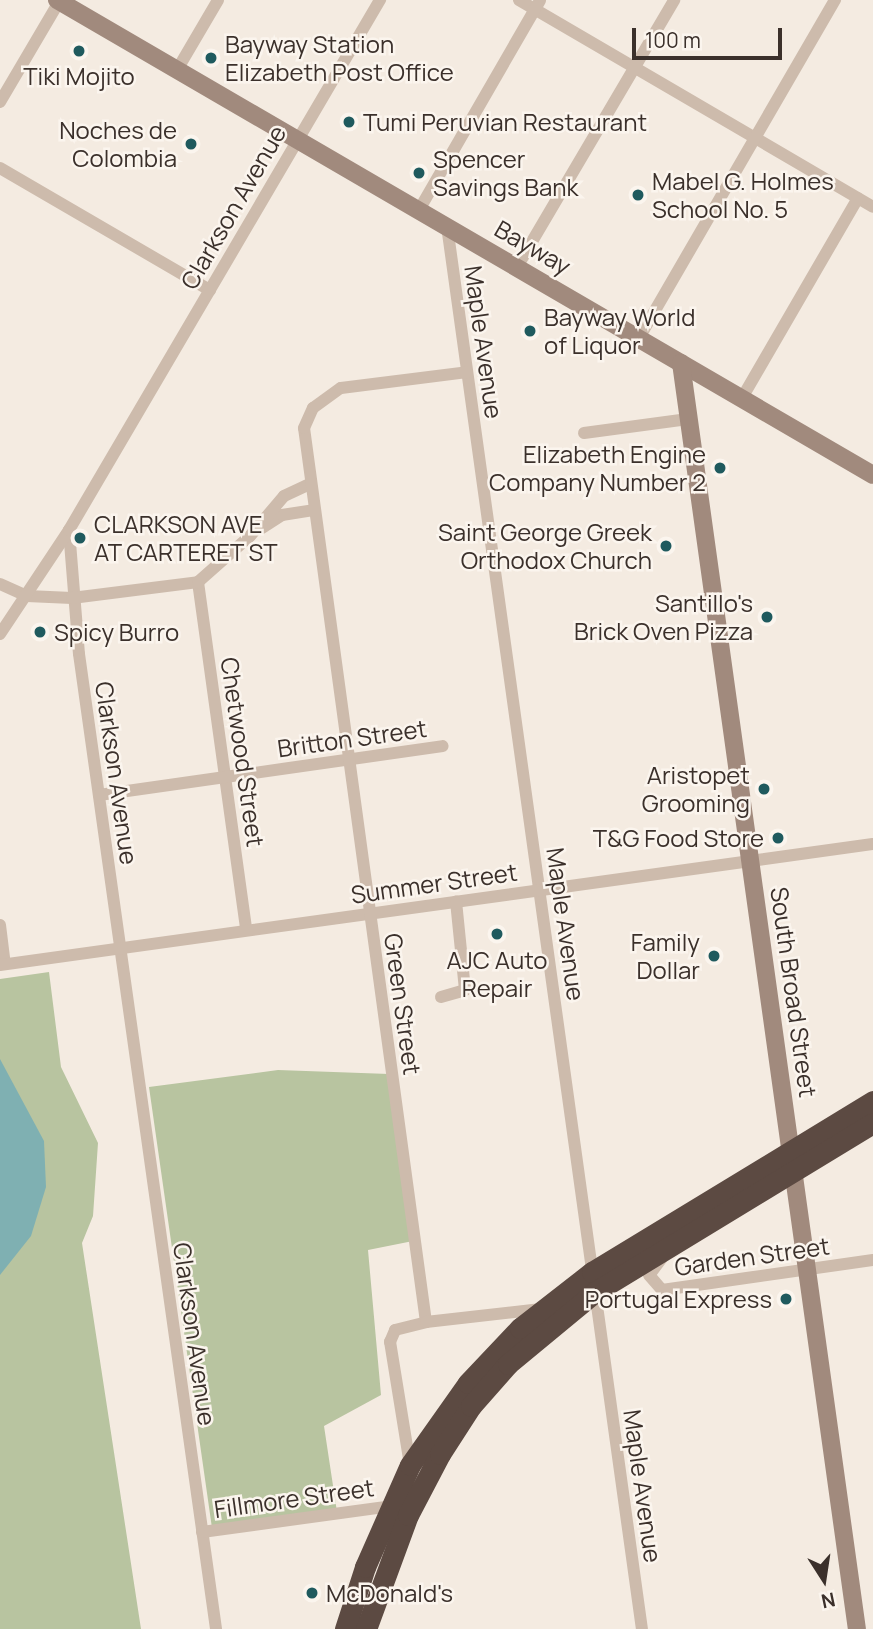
<!DOCTYPE html>
<html>
<head>
<meta charset="utf-8">
<style>
  body { margin:0 }
  #map { position:relative; width:873px; height:1629px; overflow:hidden; background:#f4ebe1; font-family:Manrope,sans-serif }
  div>[style] { position:absolute }
  .green>* { inset:0; background:#b8c4a0 }
  .water>* { inset:0; background:#7fb0b2 }
  .street>* { height:12px; margin:-6px; padding:0 6px; transform-origin:6px; border-radius:6px; background:#cdbbac }
  .secondary>* { height:18px; margin:-9px; padding:0 9px; transform-origin:9px; border-radius:9px; background:#a18a7d }
  .highway>* { height:21px; margin:-10.5px; padding:0 10.5px; transform-origin:10.5px; border-radius:10.5px; background:#5c4a42 }
  .dots>* { width:19px; height:19px; translate:-50% -50%; box-sizing:border-box; border:4px solid #fbf5ee; border-radius:50% }
  span { translate:-50% -50%; white-space:nowrap; text-align:center; line-height:1.15; -webkit-text-stroke:5px #fbf5ee; paint-order:stroke }
  .poi-label { font-size:24px; color:#3b302b }
  .left { translate:0 -50%; text-align:left }
  .right { translate:-100% -50%; text-align:right }
  .street-label { font-size:24px; color:#3b302b }
  .north { position:absolute; left:789px; top:1545px; width:70px; height:70px; -webkit-text-stroke:5px #fbf5ee; paint-order:stroke; rotate:168deg; font-size:19px; font-weight:700; line-height:28px; text-align:center; color:#3b302b }
  .north::after { content:''; display:block; margin:auto; width:24px; height:32px; background:#3b302b; clip-path:polygon(50% 0,100% 100%,50% 72%,0 100%) }
  .scale { position:absolute; left:632px; top:28px; width:150px; height:32px; box-sizing:border-box; border:4px solid #3b302b; border-top:0; padding-left:9px; font-size:21px; line-height:24px; white-space:nowrap; color:#3b302b; -webkit-text-stroke:5px #fbf5ee; paint-order:stroke }
</style>
</head>
<body>
<div id="map">
  <div class="green">
    <div style="clip-path:polygon(49px 972px,61px 1067px,98px 1143px,93px 1216px,82px 1243px,141px 1629px,0 1629px,0 979px)"></div>
    <div style="clip-path:polygon(278px 1070px,389px 1074px,413px 1241px,368px 1250px,381px 1395px,324px 1426px,337px 1512px,212px 1528px,149px 1087px)"></div>
  </div>
  <div class="water">
    <div style="clip-path:polygon(0 1059px,44px 1141px,46px 1187px,31px 1236px,0 1275px)"></div>
  </div>
  <div class="street">
    <div style="left:519px;top:0;width:410px;rotate:30.3deg"></div>
    <div style="left:177px;top:70px;width:81px;rotate:-59.6deg"></div>
    <div style="left:0;top:102px;width:118px;rotate:-59.5deg"></div>
    <div style="left:0;top:168px;width:243px;rotate:30.2deg"></div>
    <div style="left:419px;top:210px;width:242px;rotate:-60deg"></div>
    <div style="left:447px;top:226px;width:1416px;rotate:82.09deg"></div>
    <div style="left:517px;top:267px;width:310px;rotate:-59.5deg"></div>
    <div style="left:639px;top:338px;width:391px;rotate:-59.9deg"></div>
    <div style="left:742px;top:398px;width:231px;rotate:-59.9deg"></div>
    <div style="left:584px;top:433px;width:105px;rotate:-7.7deg"></div>
    <div style="left:262px;top:528px;width:24px;rotate:-33deg"></div>
    <div style="left:282px;top:515px;width:30px;rotate:-9deg"></div>
    <div style="left:69px;top:530px;width:124px;rotate:85.4deg"></div>
    <div style="left:79px;top:654px;width:985px;rotate:82deg"></div>
    <div style="left:198px;top:582px;width:350px;rotate:82.1deg"></div>
    <div style="left:0;top:584px;width:30px;rotate:24deg"></div>
    <div style="left:27px;top:596px;width:45px;rotate:2.5deg"></div>
    <div style="left:72px;top:598px;width:127px;rotate:-7.2deg"></div>
    <div style="left:198px;top:582px;width:69px;rotate:-41.5deg"></div>
    <div style="left:250px;top:536px;width:52px;rotate:-49.6deg"></div>
    <div style="left:284px;top:496px;width:26px;rotate:-25deg"></div>
    <div style="left:0;top:634px;width:125px;rotate:-56.4deg"></div>
    <div style="left:69px;top:530px;width:615px;rotate:-59.6deg"></div>
    <div style="left:99px;top:795px;width:347px;rotate:-8.1deg"></div>
    <div style="left:0;top:925px;width:39px;rotate:83deg"></div>
    <div style="left:0;top:965px;width:881px;rotate:-7.89deg"></div>
    <div style="left:441px;top:997px;width:25px;rotate:-16deg"></div>
    <div style="left:465px;top:990px;width:89px;rotate:-95.8deg"></div>
    <div style="left:662px;top:1258px;width:21px;rotate:127deg"></div>
    <div style="left:649px;top:1275px;width:20px;rotate:49deg"></div>
    <div style="left:662px;top:1290px;width:213px;rotate:-8.1deg"></div>
    <div style="left:426px;top:1322px;width:902px;rotate:-97.77deg"></div>
    <div style="left:304px;top:428px;width:22px;rotate:-66deg"></div>
    <div style="left:313px;top:408px;width:34px;rotate:-36deg"></div>
    <div style="left:341px;top:388px;width:127px;rotate:-7.2deg"></div>
    <div style="left:410px;top:1465px;width:125px;rotate:-99.2deg"></div>
    <div style="left:390px;top:1342px;width:13px;rotate:-67deg"></div>
    <div style="left:395px;top:1330px;width:32px;rotate:-14deg"></div>
    <div style="left:426px;top:1322px;width:116px;rotate:-6.4deg"></div>
    <div style="left:202px;top:1532px;width:191px;rotate:-7.8deg"></div>
  </div>
  <div class="secondary">
    <div style="left:57px;top:0;width:944px;rotate:30.2deg"></div>
    <div style="left:681px;top:363px;width:1278px;rotate:82.09deg"></div>
  </div>
  <div class="highway">
    <div style="left:345px;top:1629px;width:65px;rotate:-72.1deg"></div>
    <div style="left:365px;top:1567px;width:111px;rotate:-66.2deg"></div>
    <div style="left:410px;top:1465px;width:100px;rotate:-54.7deg"></div>
    <div style="left:468px;top:1383px;width:76px;rotate:-46.6deg"></div>
    <div style="left:520px;top:1328px;width:91px;rotate:-37.9deg"></div>
    <div style="left:592px;top:1272px;width:329px;rotate:-31.3deg"></div>
    <div style="left:366px;top:1629px;width:121px;rotate:-69.8deg"></div>
    <div style="left:408px;top:1515px;width:69px;rotate:-62.3deg"></div>
    <div style="left:440px;top:1454px;width:57px;rotate:-57.1deg"></div>
    <div style="left:471px;top:1406px;width:56px;rotate:-48.6deg"></div>
    <div style="left:508px;top:1364px;width:113px;rotate:-39.6deg"></div>
    <div style="left:595px;top:1292px;width:325px;rotate:-31.3deg"></div>
  </div>
  <div class="dots">
    <div style="left:79px;top:51px;background:#1f5a5e"></div>
    <div style="left:211px;top:58px;background:#1f5a5e"></div>
    <div style="left:349px;top:122px;background:#1f5a5e"></div>
    <div style="left:191px;top:144px;background:#1f5a5e"></div>
    <div style="left:419px;top:173px;background:#1f5a5e"></div>
    <div style="left:638px;top:195px;background:#1f5a5e"></div>
    <div style="left:530px;top:331px;background:#1f5a5e"></div>
    <div style="left:720px;top:468px;background:#1f5a5e"></div>
    <div style="left:80px;top:538px;background:#1f5a5e"></div>
    <div style="left:666px;top:546px;background:#1f5a5e"></div>
    <div style="left:767px;top:617px;background:#1f5a5e"></div>
    <div style="left:40px;top:632px;background:#1f5a5e"></div>
    <div style="left:764px;top:789px;background:#1f5a5e"></div>
    <div style="left:778px;top:838px;background:#1f5a5e"></div>
    <div style="left:497px;top:934px;background:#1f5a5e"></div>
    <div style="left:714px;top:956px;background:#1f5a5e"></div>
    <div style="left:786px;top:1299px;background:#1f5a5e"></div>
    <div style="left:312px;top:1593px;background:#1f5a5e"></div>
  </div>
  <div class="poi-label">
    <span class="left" style="left:225px;top:58px">Bayway Station<br>Elizabeth Post Office</span>
    <span style="left:79px;top:76px">Tiki Mojito</span>
    <span class="left" style="left:363px;top:122px">Tumi Peruvian Restaurant</span>
    <span class="right" style="left:177px;top:144px">Noches de<br>Colombia</span>
    <span class="left" style="left:433px;top:173px">Spencer<br>Savings Bank</span>
    <span class="left" style="left:652px;top:195px">Mabel G. Holmes<br>School No. 5</span>
    <span class="left" style="left:544px;top:331px">Bayway World<br>of Liquor</span>
    <span class="right" style="left:706px;top:468px">Elizabeth Engine<br>Company Number 2</span>
    <span class="left" style="left:94px;top:538px">CLARKSON AVE<br>AT CARTERET ST</span>
    <span class="right" style="left:652px;top:546px">Saint George Greek<br>Orthodox Church</span>
    <span class="right" style="left:753px;top:617px">Santillo's<br>Brick Oven Pizza</span>
    <span class="left" style="left:54px;top:632px">Spicy Burro</span>
    <span class="right" style="left:750px;top:789px">Aristopet<br>Grooming</span>
    <span class="right" style="left:764px;top:838px">T&amp;G Food Store</span>
    <span class="right" style="left:700px;top:956px">Family<br>Dollar</span>
    <span style="left:497px;top:974px">AJC Auto<br>Repair</span>
    <span class="right" style="left:772px;top:1299px">Portugal Express</span>
    <span class="left" style="left:326px;top:1593px">McDonald's</span>
  </div>
  <div class="street-label">
    <span style="left:233px;top:207px;rotate:-60deg">Clarkson Avenue</span>
    <span style="left:533px;top:247px;rotate:30deg">Bayway</span>
    <span style="left:484px;top:342px;rotate:82deg">Maple Avenue</span>
    <span style="left:352px;top:738px;rotate:-8deg">Britton Street</span>
    <span style="left:243px;top:752px;rotate:82deg">Chetwood Street</span>
    <span style="left:117px;top:773px;rotate:82deg">Clarkson Avenue</span>
    <span style="left:434px;top:883px;rotate:-8deg">Summer Street</span>
    <span style="left:566px;top:924px;rotate:82deg">Maple Avenue</span>
    <span style="left:794px;top:992px;rotate:82deg">South Broad Street</span>
    <span style="left:403px;top:1004px;rotate:82deg">Green Street</span>
    <span style="left:752px;top:1256px;rotate:-8deg">Garden Street</span>
    <span style="left:195px;top:1334px;rotate:82deg">Clarkson Avenue</span>
    <span style="left:643px;top:1486px;rotate:82deg">Maple Avenue</span>
    <span style="left:294px;top:1498px;rotate:-8deg">Fillmore Street</span>
  </div>
  <div class="north">N</div>
  <div class="scale">100 m</div>
</div>
</body>
</html>
